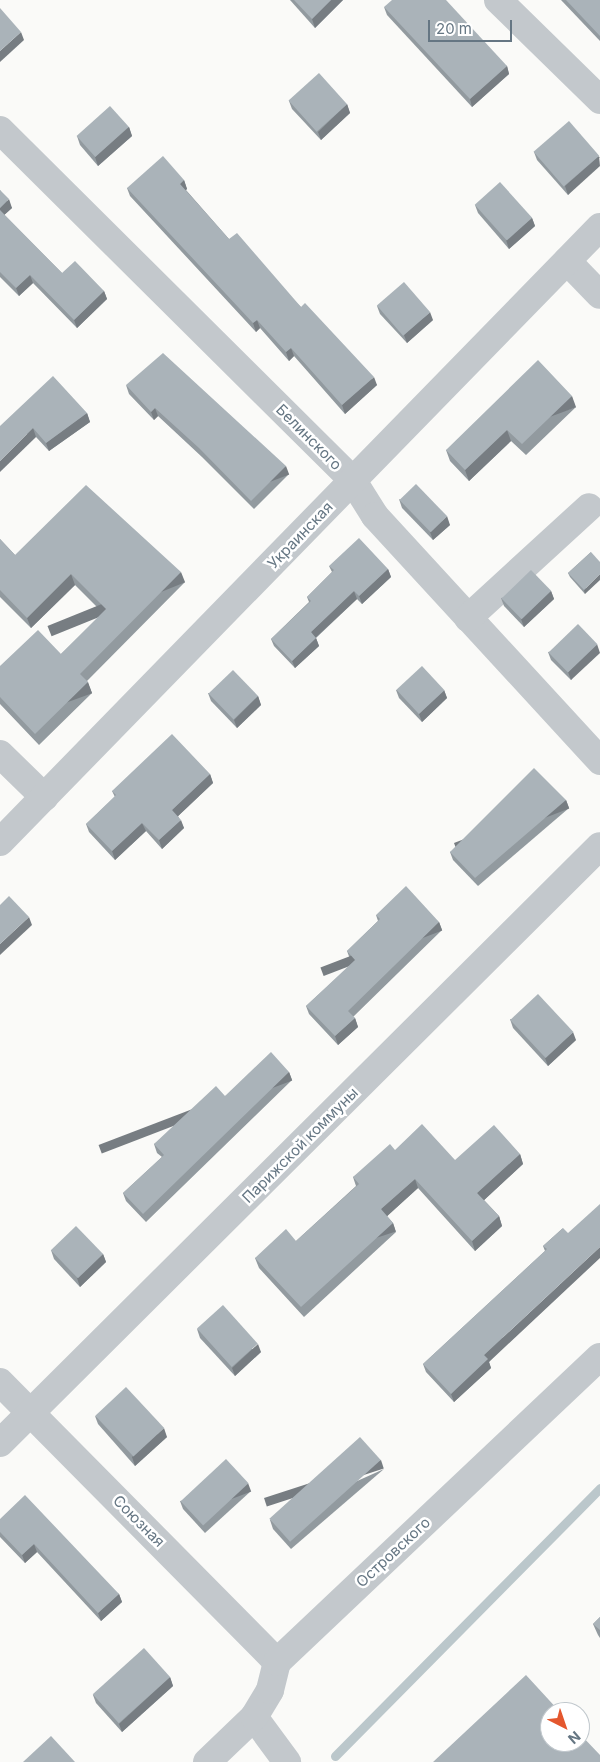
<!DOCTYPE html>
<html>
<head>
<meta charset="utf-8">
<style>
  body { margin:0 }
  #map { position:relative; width:600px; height:1762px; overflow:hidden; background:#fafaf8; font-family:Inter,sans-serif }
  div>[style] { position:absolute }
  .stream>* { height:9px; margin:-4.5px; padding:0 4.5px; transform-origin:4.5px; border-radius:4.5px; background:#bbc7cb }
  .minor>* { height:28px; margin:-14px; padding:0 14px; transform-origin:14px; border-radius:14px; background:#c3c8cc }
  .wall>* { inset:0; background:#929a9f }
  .shaded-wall>* { inset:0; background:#777d82; transform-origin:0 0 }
  .building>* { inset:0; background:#aab3b9; transform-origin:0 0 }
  span { translate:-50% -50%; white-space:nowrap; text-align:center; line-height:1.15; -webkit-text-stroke:5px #fff; paint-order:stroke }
  .street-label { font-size:15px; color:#657683 }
  .north { position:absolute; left:540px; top:1702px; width:50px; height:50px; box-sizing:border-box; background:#fff; border:1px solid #c1c8cd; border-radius:50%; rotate:139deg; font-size:14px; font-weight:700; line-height:20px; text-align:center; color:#657683 }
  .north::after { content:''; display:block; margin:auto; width:18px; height:22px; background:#e4572e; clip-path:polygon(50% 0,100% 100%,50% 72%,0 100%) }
  .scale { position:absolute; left:428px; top:20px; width:84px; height:22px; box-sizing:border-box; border:2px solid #657683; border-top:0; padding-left:6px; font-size:15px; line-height:18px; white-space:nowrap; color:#657683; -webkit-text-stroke:4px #fff; paint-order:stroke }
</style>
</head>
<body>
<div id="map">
  <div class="stream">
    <div style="left:335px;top:1756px;width:377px;rotate:-45.3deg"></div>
  </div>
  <div class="minor">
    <div style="left:498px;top:0;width:143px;rotate:44.4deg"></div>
    <div style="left:0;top:130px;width:498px;rotate:44.8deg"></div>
    <div style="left:353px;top:481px;width:41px;rotate:57.8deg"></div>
    <div style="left:375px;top:516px;width:333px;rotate:47.4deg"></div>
    <div style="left:567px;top:261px;width:47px;rotate:45.9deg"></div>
    <div style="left:468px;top:618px;width:164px;rotate:-42.5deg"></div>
    <div style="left:0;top:754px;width:62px;rotate:44.3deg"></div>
    <div style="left:0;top:842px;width:859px;rotate:-45.71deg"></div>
    <div style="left:0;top:1382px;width:394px;rotate:45.3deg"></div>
    <div style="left:0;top:1443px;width:846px;rotate:-44.86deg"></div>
    <div style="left:254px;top:1717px;width:56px;rotate:53.7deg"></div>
    <div style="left:207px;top:1762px;width:65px;rotate:-43.8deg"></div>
    <div style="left:254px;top:1717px;width:31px;rotate:-59deg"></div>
    <div style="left:270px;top:1690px;width:29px;rotate:-76deg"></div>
    <div style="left:277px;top:1662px;width:444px;rotate:-43.4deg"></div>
  </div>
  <div class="wall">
    <div style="clip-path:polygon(290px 0,343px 0,315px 28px)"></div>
    <div style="clip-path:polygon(561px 0,600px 0,600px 41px)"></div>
    <div style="clip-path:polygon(384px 7px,507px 66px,509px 74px,472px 107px,387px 15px)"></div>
    <div style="clip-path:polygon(289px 101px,347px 104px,350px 113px,321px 140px,292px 109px)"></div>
    <div style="clip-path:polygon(129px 127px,132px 136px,98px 166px,80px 145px,77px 136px)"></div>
    <div style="clip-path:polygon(534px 152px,600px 157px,568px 195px,537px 160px)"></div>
    <div style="clip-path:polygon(184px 180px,187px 189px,186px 190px,229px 239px,301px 307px,377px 385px,345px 414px,294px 356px,289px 361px,260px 328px,256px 332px,130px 196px,127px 188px)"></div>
    <div style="clip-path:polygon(0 190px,12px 208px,4px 215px,62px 273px,104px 291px,107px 299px,77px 328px,33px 283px,19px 296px,0 277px)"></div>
    <div style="clip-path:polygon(475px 205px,532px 218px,535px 226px,509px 249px,478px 213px)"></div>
    <div style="clip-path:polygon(377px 306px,433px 320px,407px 343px,380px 314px)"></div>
    <div style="clip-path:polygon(126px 385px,289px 474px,254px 509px,202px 457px,158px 416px,154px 420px,129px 394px)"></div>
    <div style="clip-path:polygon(576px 407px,526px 455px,511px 441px,469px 481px,450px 461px,446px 450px)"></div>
    <div style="clip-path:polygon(87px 413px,90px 422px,49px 451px,36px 437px,0 426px)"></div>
    <div style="clip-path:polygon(399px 499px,450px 525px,433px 540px,402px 508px)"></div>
    <div style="clip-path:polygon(0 539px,15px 555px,185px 582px,87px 681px,92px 693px,39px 745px,0 704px,0 666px,61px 654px,103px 613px,75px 585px,31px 628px,0 597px)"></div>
    <div style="clip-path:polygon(591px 552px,585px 594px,570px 577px,568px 573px)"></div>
    <div style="clip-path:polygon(329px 566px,388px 569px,391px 577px,362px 604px,357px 599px,316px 638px,319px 646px,295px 668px,274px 646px,271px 639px,309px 602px,307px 597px,332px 572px)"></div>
    <div style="clip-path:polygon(551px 591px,554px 599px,524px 627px,504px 606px,501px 598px)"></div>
    <div style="clip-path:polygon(597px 644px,571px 680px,551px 660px,548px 652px)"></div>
    <div style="clip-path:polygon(396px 690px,444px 690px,447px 698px,422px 722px,399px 698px)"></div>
    <div style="clip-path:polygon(208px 693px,258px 696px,261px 705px,237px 728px,211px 701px)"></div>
    <div style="clip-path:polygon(210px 774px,213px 783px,178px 816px,184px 828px,162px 849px,146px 831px,115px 860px,89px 832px,86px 824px,115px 797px,112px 791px)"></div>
    <div style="clip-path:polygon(566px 800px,569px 808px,478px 886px,453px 860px,450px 852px)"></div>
    <div style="clip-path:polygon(376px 915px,439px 922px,442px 930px,353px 1017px,355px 1018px,358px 1027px,338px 1045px,309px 1014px,306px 1006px,353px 963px,350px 959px,347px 951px,378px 921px)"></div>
    <div style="clip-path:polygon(510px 1019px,576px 1040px,548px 1066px,513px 1028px)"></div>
    <div style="clip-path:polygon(289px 1072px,292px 1080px,146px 1222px,126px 1201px,123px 1193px,162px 1157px,157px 1153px,154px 1144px,225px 1096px)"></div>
    <div style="clip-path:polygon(395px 1150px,455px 1160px,520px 1154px,523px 1164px,484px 1200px,499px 1216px,502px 1226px,475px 1251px,418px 1188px,387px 1216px,393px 1223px,396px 1232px,304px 1317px,259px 1268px,255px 1258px,296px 1241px,356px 1186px,353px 1177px)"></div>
    <div style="clip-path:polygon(563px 1228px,489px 1362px,491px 1368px,454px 1402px,426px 1372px,423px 1364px,545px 1251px,543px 1246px)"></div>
    <div style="clip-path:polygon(51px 1250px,103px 1254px,106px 1262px,80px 1287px,54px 1259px)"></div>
    <div style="clip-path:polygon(197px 1329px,261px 1352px,235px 1376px,200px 1338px)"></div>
    <div style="clip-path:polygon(95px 1416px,167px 1437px,135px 1466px,98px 1424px)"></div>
    <div style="clip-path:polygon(384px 1469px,291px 1549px,273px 1529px,270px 1520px)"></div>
    <div style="clip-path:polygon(251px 1491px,205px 1533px,183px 1509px,180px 1501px)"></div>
    <div style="clip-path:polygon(0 1519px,119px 1594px,122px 1602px,101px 1621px,37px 1552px,25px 1563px,0 1537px)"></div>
    <div style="clip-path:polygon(600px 1617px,600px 1638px,598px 1635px,593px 1624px)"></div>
    <div style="clip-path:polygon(170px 1677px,173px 1686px,122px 1732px,96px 1703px,93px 1695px)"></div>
  </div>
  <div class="shaded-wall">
    <div style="clip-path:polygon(331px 0,343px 0,315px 28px,312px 19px)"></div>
    <div style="clip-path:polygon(21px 32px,24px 40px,0 62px,0 51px)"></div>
    <div style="clip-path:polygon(507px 66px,509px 74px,472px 107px,470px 99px)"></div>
    <div style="clip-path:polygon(347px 104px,350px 113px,321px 140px,318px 132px)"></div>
    <div style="clip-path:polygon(129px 127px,132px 136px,98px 166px,95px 157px)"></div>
    <div style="clip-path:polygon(599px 156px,600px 166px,568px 195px,565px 186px)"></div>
    <div style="clip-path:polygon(184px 180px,187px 189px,183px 192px,180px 184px)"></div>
    <div style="clip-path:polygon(9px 199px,12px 208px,2px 217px,0 213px,0 208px)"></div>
    <div style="clip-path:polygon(532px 218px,535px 226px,509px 249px,506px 240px)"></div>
    <div style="clip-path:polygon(30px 275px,33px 283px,19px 296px,16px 288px)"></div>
    <div style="clip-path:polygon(104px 291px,107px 299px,77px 328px,74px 320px)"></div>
    <div style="clip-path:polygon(430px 312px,433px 320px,407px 343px,404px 335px)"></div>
    <div style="clip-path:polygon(257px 320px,260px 328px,256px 332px,253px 323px)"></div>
    <div style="clip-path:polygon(291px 348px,294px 356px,289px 361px,286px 352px)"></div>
    <div style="clip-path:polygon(374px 377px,377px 385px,345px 414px,342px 405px)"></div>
    <div style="left:572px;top:396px;width:12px;height:69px;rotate:70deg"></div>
    <div style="clip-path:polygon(155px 408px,158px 416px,154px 420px,151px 412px)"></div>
    <div style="clip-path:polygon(87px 413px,90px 422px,49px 451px,46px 443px)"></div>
    <div style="clip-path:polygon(33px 428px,36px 437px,0 472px,0 461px)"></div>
    <div style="clip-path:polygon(507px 430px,511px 441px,469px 481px,465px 470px)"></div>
    <div style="left:286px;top:466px;width:9px;height:49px;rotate:69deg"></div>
    <div style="clip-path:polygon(447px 516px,450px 525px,433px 540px,430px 532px)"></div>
    <div style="clip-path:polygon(388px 569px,391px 577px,362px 604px,359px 596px)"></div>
    <div style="left:181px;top:572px;width:11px;height:144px;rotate:68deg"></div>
    <div style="clip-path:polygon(71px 574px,75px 585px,31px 628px,27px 618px)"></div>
    <div style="clip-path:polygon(600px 574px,600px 580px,585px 594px,584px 590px)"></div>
    <div style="clip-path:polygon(354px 591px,357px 599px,313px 640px,311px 632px)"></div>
    <div style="clip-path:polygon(551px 591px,554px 599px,524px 627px,521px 619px)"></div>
    <div style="clip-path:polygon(316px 638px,319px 646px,295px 668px,292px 661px)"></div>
    <div style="clip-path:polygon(597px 644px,600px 653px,571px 680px,568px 672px)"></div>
    <div style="left:88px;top:682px;width:12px;height:74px;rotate:70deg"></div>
    <div style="clip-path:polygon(444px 690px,447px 698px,422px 722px,419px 714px)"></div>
    <div style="clip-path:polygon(258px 696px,261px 705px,237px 728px,234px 720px)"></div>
    <div style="clip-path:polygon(210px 774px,213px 783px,175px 819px,172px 810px)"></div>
    <div style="left:566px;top:800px;width:9px;height:120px;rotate:69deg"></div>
    <div style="clip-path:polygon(181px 820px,184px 828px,162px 849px,159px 840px)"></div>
    <div style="clip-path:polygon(142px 823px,146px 831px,115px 860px,112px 851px)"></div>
    <div style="clip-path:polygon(29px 917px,32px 925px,0 955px,0 944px)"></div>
    <div style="left:439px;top:922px;width:9px;height:127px;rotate:69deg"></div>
    <div style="clip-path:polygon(355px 1018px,358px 1027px,338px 1045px,335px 1036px)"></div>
    <div style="clip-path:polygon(573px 1032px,576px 1040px,548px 1066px,545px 1058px)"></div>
    <div style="left:289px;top:1072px;width:9px;height:204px;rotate:69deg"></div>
    <div style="clip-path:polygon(520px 1154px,523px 1164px,481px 1203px,477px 1193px)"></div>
    <div style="clip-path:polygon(415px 1179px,418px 1188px,384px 1219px,381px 1209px)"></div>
    <div style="clip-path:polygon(499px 1216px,502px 1226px,475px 1251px,472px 1241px)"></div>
    <div style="left:393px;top:1223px;width:9px;height:125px;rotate:72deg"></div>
    <div style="clip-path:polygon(600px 1247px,600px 1258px,489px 1362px,491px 1368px,454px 1402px,451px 1394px,484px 1355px)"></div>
    <div style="clip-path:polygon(103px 1254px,106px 1262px,80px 1287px,77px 1278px)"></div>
    <div style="clip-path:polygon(258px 1344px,261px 1352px,235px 1376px,232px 1368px)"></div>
    <div style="clip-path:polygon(164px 1428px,167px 1437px,135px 1466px,132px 1457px)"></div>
    <div style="left:381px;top:1460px;width:9px;height:123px;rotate:72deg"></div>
    <div style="left:248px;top:1483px;width:9px;height:62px;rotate:69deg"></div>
    <div style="clip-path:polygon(34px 1544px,37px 1552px,25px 1563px,22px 1555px)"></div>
    <div style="clip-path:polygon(119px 1594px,122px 1602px,101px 1621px,98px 1613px)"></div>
    <div style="clip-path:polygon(170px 1677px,173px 1686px,122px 1732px,119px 1724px)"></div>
  </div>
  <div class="building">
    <div style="clip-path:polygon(294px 0,331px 0,312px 19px)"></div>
    <div style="clip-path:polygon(392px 0,446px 0,507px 66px,470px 99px,384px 7px)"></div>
    <div style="clip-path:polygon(566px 0,600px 0,600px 36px)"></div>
    <div style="clip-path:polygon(0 8px,21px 32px,0 51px)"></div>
    <div style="left:319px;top:73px;width:42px;height:41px;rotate:48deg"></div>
    <div style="left:110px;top:106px;width:28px;height:45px;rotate:48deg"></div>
    <div style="left:569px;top:121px;width:46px;height:47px;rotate:49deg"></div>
    <div style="clip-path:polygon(163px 156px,184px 180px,180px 184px,229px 239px,237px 233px,301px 307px,305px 303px,374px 377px,342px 405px,291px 348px,286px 352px,257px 320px,253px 323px,127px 188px)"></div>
    <div style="left:500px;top:182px;width:48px;height:34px;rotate:48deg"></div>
    <div style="clip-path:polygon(0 190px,9px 199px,0 208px)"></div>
    <div style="clip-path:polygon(0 210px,62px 273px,75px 261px,104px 291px,74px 320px,30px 275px,16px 288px,0 272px)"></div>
    <div style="left:404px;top:282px;width:40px;height:36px;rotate:49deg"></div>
    <div style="clip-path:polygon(163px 353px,286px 466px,251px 501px,199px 448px,155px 408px,151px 412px,126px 385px)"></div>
    <div style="clip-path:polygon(538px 360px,572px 396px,522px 444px,507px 430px,465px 470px,446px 450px)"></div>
    <div style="clip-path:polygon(53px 376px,87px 413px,46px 443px,33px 428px,0 461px,0 426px)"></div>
    <div style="left:416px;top:484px;width:45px;height:23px;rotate:46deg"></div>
    <div style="clip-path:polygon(86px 485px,181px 572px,80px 674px,88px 682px,35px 734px,0 697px,0 666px,38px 630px,61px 654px,106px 609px,71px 574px,27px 618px,0 590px,0 539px,15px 555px)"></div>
    <div style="clip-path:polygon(359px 538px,388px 569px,359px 596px,354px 591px,311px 632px,316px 638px,292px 661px,271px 639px,311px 601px,307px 597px,334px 570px,329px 566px)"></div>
    <div style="clip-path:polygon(591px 552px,600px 562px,600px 574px,584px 590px,568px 573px)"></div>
    <div style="left:531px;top:570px;width:29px;height:41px;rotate:46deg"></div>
    <div style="left:578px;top:624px;width:28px;height:41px;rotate:46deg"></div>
    <div style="left:422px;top:666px;width:33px;height:35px;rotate:47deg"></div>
    <div style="left:233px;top:670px;width:36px;height:34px;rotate:46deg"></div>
    <div style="clip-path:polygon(172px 734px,210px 774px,172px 810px,181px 820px,159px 840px,142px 823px,112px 851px,86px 824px,116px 795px,112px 791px)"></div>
    <div style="clip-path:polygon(534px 768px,566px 800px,475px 878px,450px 852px)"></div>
    <div style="clip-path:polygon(406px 886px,439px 922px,348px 1011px,355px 1018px,335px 1036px,306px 1006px,355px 960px,347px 951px,380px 919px,376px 915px)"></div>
    <div style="clip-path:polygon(9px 896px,29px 917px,0 944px,0 905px)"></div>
    <div style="left:538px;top:994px;width:52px;height:38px;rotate:47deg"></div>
    <div style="clip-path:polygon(271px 1052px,289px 1072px,143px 1214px,123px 1193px,164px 1155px,154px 1144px,216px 1086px,225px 1096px)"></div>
    <div style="clip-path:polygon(422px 1124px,455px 1160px,494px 1125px,520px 1154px,477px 1193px,499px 1216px,472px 1241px,415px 1179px,381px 1209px,393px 1223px,301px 1307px,255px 1258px,286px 1229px,296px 1241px,359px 1184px,353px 1177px,390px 1144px,395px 1150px)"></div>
    <div style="clip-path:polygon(600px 1204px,600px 1247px,484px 1355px,488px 1359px,451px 1394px,423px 1364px,547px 1249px,543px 1246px,563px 1228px,568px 1233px)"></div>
    <div style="left:76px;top:1226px;width:39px;height:35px;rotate:46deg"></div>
    <div style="left:223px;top:1305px;width:52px;height:35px;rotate:48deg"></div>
    <div style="left:126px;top:1387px;width:56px;height:42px;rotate:47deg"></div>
    <div style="left:360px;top:1437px;width:31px;height:122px;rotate:48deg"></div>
    <div style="left:226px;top:1459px;width:33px;height:62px;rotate:47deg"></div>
    <div style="clip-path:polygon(25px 1495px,119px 1594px,98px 1613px,34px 1544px,22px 1555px,0 1532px,0 1519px)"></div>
    <div style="clip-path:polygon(600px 1617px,600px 1630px,593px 1624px)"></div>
    <div style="left:144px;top:1648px;width:39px;height:69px;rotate:48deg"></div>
    <div style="clip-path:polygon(526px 1675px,560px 1712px,550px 1712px,550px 1742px,580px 1742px,580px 1734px,600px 1755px,600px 1762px,433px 1762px)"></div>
    <div style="clip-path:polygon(51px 1736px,75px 1762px,23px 1762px)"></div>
  </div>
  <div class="street-label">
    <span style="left:309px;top:437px;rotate:45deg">Белинского</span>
    <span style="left:300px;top:535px;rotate:-46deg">Украинская</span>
    <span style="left:300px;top:1145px;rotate:-45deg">Парижской коммуны</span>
    <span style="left:139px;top:1521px;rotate:45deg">Союзная</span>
    <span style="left:393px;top:1552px;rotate:-43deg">Островского</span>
  </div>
  <div class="north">N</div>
  <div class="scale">20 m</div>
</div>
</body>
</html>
